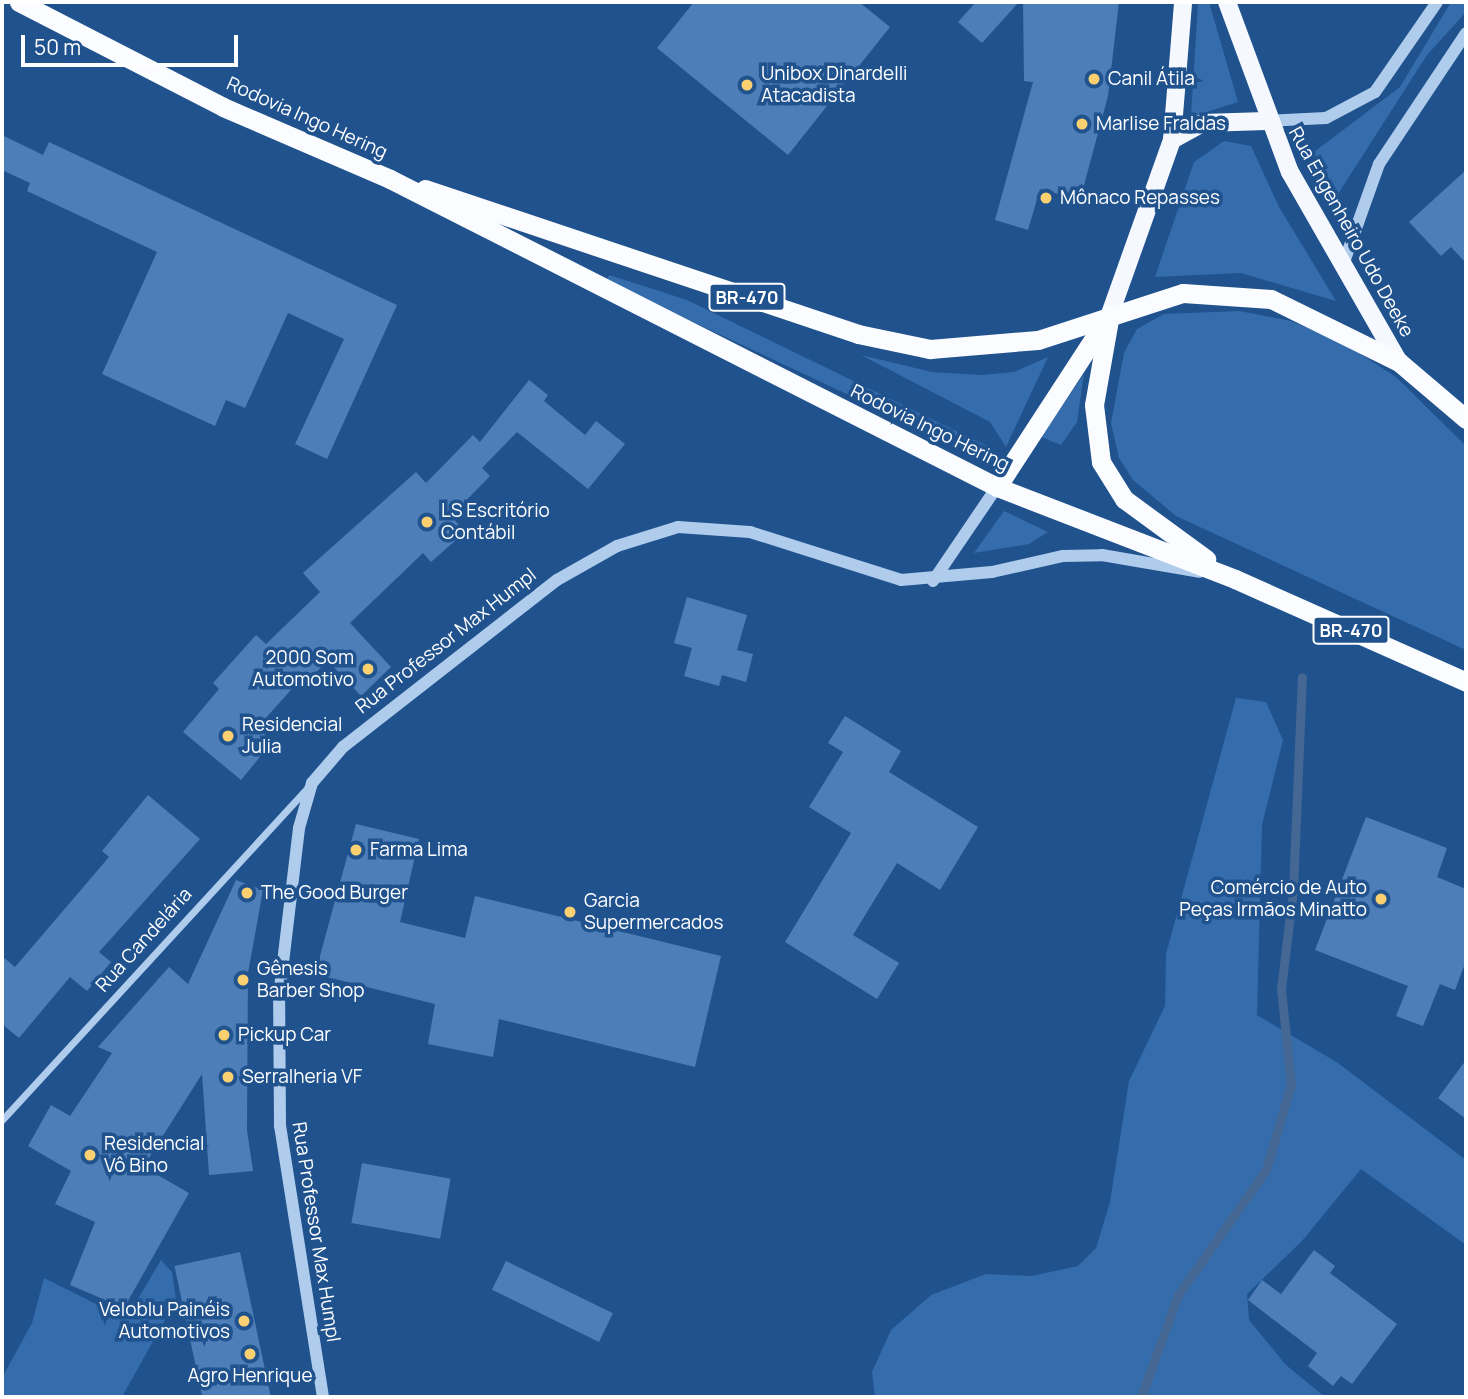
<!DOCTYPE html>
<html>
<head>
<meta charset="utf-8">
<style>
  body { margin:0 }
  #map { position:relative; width:1468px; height:1399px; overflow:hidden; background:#20528e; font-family:Manrope,sans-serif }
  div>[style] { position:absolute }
  .green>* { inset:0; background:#346cac }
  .stream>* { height:9px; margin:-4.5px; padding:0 4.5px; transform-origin:4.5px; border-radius:4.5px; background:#446893 }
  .building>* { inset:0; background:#4d7eb8; transform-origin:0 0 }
  .minor>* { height:7px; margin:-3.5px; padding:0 3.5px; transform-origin:3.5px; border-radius:3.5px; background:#afccec }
  .tertiary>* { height:12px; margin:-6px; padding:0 6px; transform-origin:6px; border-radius:6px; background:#afccec }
  .primary>* { height:18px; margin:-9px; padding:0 9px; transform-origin:9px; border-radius:9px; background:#f5f9ff }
  .trunk>* { height:19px; margin:-9.5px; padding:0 9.5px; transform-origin:9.5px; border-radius:9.5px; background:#fafcff }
  .dots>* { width:19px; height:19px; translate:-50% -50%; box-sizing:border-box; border:4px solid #20528e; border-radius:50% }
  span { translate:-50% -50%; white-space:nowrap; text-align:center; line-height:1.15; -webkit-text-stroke:7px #20528e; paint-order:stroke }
  .shield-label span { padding:2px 5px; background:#20528e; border:2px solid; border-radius:5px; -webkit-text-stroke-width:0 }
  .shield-label { font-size:18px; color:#fff; font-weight:700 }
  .poi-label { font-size:19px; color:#fff }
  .left { translate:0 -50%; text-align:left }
  .right { translate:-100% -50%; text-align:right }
  .street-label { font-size:19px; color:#fff }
  .frame { position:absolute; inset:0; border:4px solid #fff; pointer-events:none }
  .scale { position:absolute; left:21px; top:35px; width:217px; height:32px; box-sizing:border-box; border:4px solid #fff; border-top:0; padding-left:9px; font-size:21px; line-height:24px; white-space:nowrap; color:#fff; -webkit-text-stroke:5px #20528e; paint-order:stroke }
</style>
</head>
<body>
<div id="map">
  <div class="green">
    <div style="clip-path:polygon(1198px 2px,1209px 2px,1238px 102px,1191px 117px)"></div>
    <div style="clip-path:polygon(1451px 2px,1466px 2px,1466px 12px,1427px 55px,1338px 194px,1330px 190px,1314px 152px,1400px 87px)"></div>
    <div style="clip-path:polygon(1224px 141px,1251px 146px,1279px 207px,1336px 301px,1241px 273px,1155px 277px,1194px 162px)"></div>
    <div style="clip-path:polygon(609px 275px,687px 300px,991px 448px,985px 459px,606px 281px)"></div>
    <div style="clip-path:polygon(1239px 311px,1291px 321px,1345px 344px,1396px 377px,1466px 446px,1466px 650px,1176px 516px,1133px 480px,1119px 458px,1111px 423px,1124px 353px,1137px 329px,1164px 314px)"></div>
    <div style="clip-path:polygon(861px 355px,932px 372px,982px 375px,1014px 372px,1048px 357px,1006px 447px,990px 422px)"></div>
    <div style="clip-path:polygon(1084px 374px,1077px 422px,1061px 445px,1041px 437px)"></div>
    <div style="clip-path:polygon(1004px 511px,1048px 532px,1029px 544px,974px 553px)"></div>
    <div style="clip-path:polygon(1236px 698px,1266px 702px,1283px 740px,1262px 825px,1257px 1015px,1338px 1063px,1466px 1160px,1466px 1245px,1361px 1169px,1302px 1241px,1247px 1294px,1249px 1320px,1286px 1365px,1325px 1397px,875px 1397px,872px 1372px,891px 1330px,931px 1295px,986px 1274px,1032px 1276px,1078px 1266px,1096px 1248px,1110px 1202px,1129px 1081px,1165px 1006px,1166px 954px)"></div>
    <div style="clip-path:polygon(161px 1260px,172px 1272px,176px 1300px,122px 1397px,2px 1397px,2px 1378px,32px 1323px,44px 1278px,126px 1319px)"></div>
  </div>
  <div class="stream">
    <div style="left:1141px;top:1397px;width:109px;rotate:-70.1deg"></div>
    <div style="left:1178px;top:1295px;width:153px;rotate:-54.9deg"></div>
    <div style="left:1266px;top:1170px;width:90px;rotate:-73.8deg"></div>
    <div style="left:1291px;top:1084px;width:96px;rotate:-96deg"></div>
    <div style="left:1281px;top:989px;width:100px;rotate:-83.1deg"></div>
    <div style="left:1293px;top:890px;width:213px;rotate:-87.6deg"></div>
  </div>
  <div class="building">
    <div style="clip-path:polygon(694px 2px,859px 2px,890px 27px,788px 155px,657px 48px)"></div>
    <div style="clip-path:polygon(976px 2px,1019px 2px,982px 43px,958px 22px)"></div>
    <div style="clip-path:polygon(1023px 2px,1119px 2px,1108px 96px,1080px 200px,1040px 189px,1028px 230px,995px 220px,1033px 82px,1024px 81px)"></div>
    <div style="clip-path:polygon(2px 135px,43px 155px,49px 142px,397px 305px,327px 459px,295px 444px,344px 339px,288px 313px,245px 408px,226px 400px,215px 426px,102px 374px,157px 252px,27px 191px,30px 183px,2px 170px)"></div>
    <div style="clip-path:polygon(1466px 170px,1466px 263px,1451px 247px,1441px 256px,1409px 222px)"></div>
    <div style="clip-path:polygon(529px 380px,548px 395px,544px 401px,585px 435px,596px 421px,625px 444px,588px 489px,517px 432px,482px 468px,490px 476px,451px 516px,465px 532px,431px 562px,423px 553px,350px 623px,391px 667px,361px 696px,328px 661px,310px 678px,306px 673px,257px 728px,273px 741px,241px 780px,183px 732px,219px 689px,213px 683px,256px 635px,266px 644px,320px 592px,303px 573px,416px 472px,426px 483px,473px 435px,480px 442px)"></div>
    <div style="clip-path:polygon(687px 597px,747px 615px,737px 650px,753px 654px,746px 682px,722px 675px,719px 686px,684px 676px,692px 648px,674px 643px)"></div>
    <div style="clip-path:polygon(845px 716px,901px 751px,889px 772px,978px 827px,940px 890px,897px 863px,853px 935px,899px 963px,877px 999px,785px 942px,851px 833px,809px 807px,843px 752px,828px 743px)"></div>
    <div style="clip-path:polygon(148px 795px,200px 839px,99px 952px,111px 962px,87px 991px,70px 977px,19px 1038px,2px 1024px,2px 956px,15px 967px,109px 857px,102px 851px)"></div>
    <div style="clip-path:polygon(1366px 817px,1447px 848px,1437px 877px,1466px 889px,1466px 961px,1455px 990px,1440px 984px,1423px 1026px,1396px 1016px,1408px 986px,1315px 950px)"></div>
    <div style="clip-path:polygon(356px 824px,419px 839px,400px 922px,465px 938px,475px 896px,721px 956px,695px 1067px,499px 1019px,493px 1057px,428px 1044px,435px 1004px,315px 974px)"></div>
    <div style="clip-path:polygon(236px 880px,263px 890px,248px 973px,247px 1130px,253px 1171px,209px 1175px,202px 1074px,147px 1161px,149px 1170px,189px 1193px,124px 1308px,70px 1285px,95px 1222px,55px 1204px,71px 1171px,28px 1146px,51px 1105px,70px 1116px,112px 1053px,98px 1047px,169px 967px,188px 984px)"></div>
    <div style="clip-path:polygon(1466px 1060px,1466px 1119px,1438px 1098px)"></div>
    <div style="left:362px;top:1163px;width:90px;height:61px;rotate:10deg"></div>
    <div style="clip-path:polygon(1314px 1250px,1335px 1266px,1330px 1273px,1397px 1324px,1352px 1384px,1341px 1376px,1333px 1386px,1308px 1366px,1317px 1353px,1248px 1300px,1262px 1280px,1281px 1294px)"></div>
    <div style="left:240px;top:1252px;width:148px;height:67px;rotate:78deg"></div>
    <div style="left:506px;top:1261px;width:119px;height:32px;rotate:26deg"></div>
  </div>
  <div class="minor">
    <div style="left:2px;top:1120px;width:454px;rotate:-47.4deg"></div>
  </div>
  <div class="tertiary">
    <div style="left:1266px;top:121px;width:60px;rotate:-2.9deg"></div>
    <div style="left:1326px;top:118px;width:55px;rotate:-28deg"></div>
    <div style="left:1375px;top:92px;width:109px;rotate:-55.4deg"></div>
    <div style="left:1343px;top:265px;width:107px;rotate:-70.4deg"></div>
    <div style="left:1379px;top:164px;width:157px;rotate:-56.4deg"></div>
    <div style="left:933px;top:581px;width:114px;rotate:-55.8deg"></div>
    <div style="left:323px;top:1397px;width:274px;rotate:-99deg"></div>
    <div style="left:280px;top:1126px;width:130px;rotate:-90.4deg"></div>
    <div style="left:279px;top:996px;width:169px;rotate:-83.2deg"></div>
    <div style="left:299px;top:828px;width:47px;rotate:-73.9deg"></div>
    <div style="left:312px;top:783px;width:48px;rotate:-49.3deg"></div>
    <div style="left:343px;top:747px;width:271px;rotate:-38deg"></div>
    <div style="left:557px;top:580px;width:69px;rotate:-29.5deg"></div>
    <div style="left:617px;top:546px;width:64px;rotate:-17.3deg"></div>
    <div style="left:678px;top:527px;width:72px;rotate:4deg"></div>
    <div style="left:750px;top:532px;width:158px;rotate:17.6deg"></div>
    <div style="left:901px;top:580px;width:91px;rotate:-5deg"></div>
    <div style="left:992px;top:572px;width:73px;rotate:-12.7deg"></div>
    <div style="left:1063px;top:556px;width:39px;rotate:-1deg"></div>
    <div style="left:1102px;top:555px;width:99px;rotate:9.8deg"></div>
  </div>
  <div class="primary">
    <div style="left:1227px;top:2px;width:181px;rotate:69.7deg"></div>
    <div style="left:1290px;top:172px;width:219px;rotate:60.2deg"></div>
    <div style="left:1172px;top:140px;width:35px;rotate:-29deg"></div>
    <div style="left:1203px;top:123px;width:63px;rotate:-1.8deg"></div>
    <div style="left:1110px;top:314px;width:185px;rotate:-70.4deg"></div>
    <div style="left:1172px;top:140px;width:138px;rotate:-85.4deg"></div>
  </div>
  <div class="trunk">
    <div style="left:19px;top:2px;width:229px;rotate:27.2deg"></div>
    <div style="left:223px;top:107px;width:182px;rotate:23.3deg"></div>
    <div style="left:390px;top:179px;width:681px;rotate:26.9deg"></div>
    <div style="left:997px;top:487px;width:255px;rotate:21.1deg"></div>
    <div style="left:1235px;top:579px;width:253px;rotate:24deg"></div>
    <div style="left:425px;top:189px;width:457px;rotate:18.5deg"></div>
    <div style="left:858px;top:334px;width:74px;rotate:11.8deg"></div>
    <div style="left:930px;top:349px;width:108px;rotate:-4.8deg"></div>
    <div style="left:1038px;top:340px;width:152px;rotate:-18deg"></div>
    <div style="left:1183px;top:293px;width:88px;rotate:3.9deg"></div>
    <div style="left:1271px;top:299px;width:143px;rotate:26.2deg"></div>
    <div style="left:1399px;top:362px;width:88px;rotate:40.4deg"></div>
    <div style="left:1110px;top:314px;width:92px;rotate:100deg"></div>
    <div style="left:1094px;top:405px;width:57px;rotate:83deg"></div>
    <div style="left:1101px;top:462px;width:44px;rotate:58.1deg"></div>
    <div style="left:1124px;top:499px;width:102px;rotate:36.2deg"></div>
    <div style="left:997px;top:487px;width:202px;rotate:-56.9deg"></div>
  </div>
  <div class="dots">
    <div style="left:1094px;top:79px;background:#fad070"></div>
    <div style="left:747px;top:85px;background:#fad070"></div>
    <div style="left:1082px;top:124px;background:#fad070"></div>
    <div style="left:1046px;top:198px;background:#fad070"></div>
    <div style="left:427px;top:522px;background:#fad070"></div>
    <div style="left:368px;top:669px;background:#fad070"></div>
    <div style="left:228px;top:736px;background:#fad070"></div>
    <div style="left:356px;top:850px;background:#fad070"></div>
    <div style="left:247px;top:893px;background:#fad070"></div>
    <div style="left:1381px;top:899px;background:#fad070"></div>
    <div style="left:570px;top:912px;background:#fad070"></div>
    <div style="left:243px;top:980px;background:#fad070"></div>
    <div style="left:224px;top:1035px;background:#fad070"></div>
    <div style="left:228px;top:1077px;background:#fad070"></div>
    <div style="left:90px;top:1155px;background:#fad070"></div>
    <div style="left:244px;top:1321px;background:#fad070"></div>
    <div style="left:250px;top:1354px;background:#fad070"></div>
  </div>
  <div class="shield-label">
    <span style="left:747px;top:297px">BR-470</span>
    <span style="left:1351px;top:630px">BR-470</span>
  </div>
  <div class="poi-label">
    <span class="left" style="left:761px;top:85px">Unibox Dinardelli<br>Atacadista</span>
    <span class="left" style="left:1108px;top:79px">Canil Átila</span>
    <span class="left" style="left:1096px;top:124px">Marlise Fraldas</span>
    <span class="left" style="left:1060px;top:198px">Mônaco Repasses</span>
    <span class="left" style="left:441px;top:522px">LS Escritório<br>Contábil</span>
    <span class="right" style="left:354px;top:669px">2000 Som<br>Automotivo</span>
    <span class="left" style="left:242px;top:736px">Residencial<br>Julia</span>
    <span class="left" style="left:370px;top:850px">Farma Lima</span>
    <span class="right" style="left:1367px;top:899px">Comércio de Auto<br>Peças Irmãos Minatto</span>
    <span class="left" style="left:261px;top:893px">The Good Burger</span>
    <span class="left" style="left:584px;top:912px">Garcia<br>Supermercados</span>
    <span class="left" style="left:257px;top:980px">Gênesis<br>Barber Shop</span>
    <span class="left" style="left:238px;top:1035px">Pickup Car</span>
    <span class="left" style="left:242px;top:1077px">Serralheria VF</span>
    <span class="left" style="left:104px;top:1155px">Residencial<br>Vô Bino</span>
    <span class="right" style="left:230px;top:1321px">Veloblu Painéis<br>Automotivos</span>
    <span style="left:250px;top:1376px">Agro Henrique</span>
  </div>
  <div class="street-label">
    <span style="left:307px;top:118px;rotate:24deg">Rodovia Ingo Hering</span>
    <span style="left:1351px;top:232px;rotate:61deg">Rua Engenheiro Udo Deeke</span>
    <span style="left:930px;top:428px;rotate:26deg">Rodovia Ingo Hering</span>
    <span style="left:446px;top:641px;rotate:-38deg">Rua Professor Max Humpl</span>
    <span style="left:144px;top:940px;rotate:-48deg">Rua Candelária</span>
    <span style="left:316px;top:1232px;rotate:81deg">Rua Professor Max Humpl</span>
  </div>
  <div class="frame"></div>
  <div class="scale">50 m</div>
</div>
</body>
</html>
